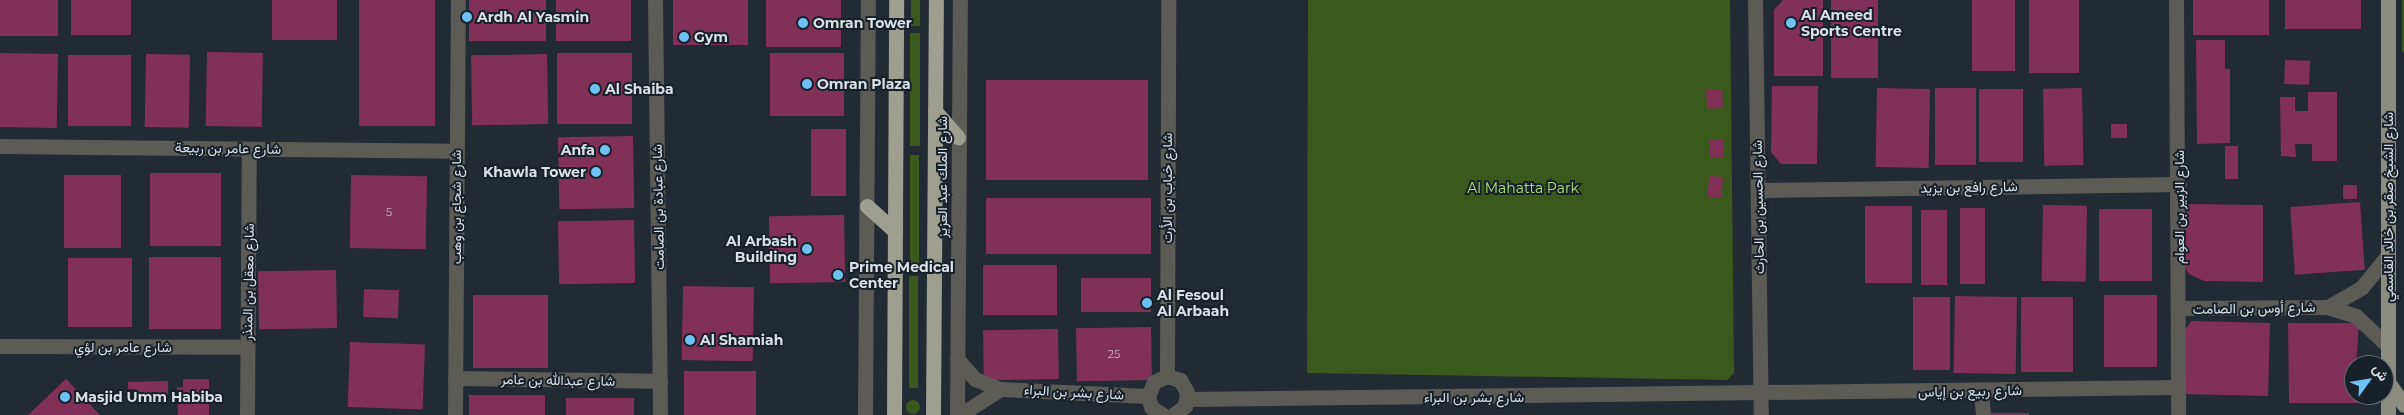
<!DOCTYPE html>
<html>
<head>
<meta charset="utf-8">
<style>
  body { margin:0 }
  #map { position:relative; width:2404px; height:415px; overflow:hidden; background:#222b33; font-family:Montserrat,Vazirmatn,sans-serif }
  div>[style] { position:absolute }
  .green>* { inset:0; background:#3a591c; transform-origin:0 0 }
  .round { border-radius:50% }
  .building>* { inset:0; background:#813157; transform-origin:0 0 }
  .minor>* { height:15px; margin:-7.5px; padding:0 7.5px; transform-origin:7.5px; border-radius:7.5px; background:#5c5b56 }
  .major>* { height:15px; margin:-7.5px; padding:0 7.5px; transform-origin:7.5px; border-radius:7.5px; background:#8c8c81 }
  .highway>* { height:15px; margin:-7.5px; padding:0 7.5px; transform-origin:7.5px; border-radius:7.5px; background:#9f9f91 }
  .dots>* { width:14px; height:14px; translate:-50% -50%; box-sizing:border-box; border:2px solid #182129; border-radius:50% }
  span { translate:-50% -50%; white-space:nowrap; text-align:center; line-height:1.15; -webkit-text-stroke:4px #182129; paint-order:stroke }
  .number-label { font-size:11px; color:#c4b4c2 }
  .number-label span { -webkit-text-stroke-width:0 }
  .poi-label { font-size:14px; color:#dae0e6; font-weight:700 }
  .left { translate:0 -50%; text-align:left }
  .right { translate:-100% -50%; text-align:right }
  .street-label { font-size:14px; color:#dae0e6 }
  .park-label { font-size:14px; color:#abe47c }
  .north { position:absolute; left:2344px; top:355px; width:50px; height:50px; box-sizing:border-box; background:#182129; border:1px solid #666d75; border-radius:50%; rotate:58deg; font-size:14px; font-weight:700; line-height:20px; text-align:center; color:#dae0e6 }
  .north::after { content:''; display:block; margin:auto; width:18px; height:22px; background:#6dc2f3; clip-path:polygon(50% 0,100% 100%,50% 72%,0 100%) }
</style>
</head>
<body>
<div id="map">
  <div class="green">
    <div style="left:911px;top:0;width:9px;height:26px"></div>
    <div style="clip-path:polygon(1308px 0,1730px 0,1734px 373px,1727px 380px,1307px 373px)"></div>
    <div style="left:2402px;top:0;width:2px;height:52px"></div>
    <div style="left:910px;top:33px;width:10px;height:113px"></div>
    <div style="left:910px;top:155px;width:9px;height:112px"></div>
    <div style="left:909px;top:276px;width:9px;height:112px"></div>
    <div class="round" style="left:906px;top:400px;width:14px;height:14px"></div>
  </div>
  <div class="building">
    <div style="left:0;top:0;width:58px;height:36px"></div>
    <div style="left:71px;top:0;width:60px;height:35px"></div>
    <div style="left:272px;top:0;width:65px;height:40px"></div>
    <div style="left:359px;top:0;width:76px;height:126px"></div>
    <div style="left:469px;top:0;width:77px;height:41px"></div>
    <div style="left:556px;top:0;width:75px;height:41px"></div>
    <div style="left:673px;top:0;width:75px;height:45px"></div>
    <div style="left:766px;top:0;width:75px;height:47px"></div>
    <div style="clip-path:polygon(1783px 0,1823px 0,1823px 76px,1774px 76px,1774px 10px)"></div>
    <div style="left:1831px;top:0;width:47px;height:78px"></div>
    <div style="left:1972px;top:0;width:43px;height:71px"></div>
    <div style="left:2029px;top:0;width:50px;height:73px"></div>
    <div style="left:2193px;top:0;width:76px;height:35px"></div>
    <div style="left:2285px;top:0;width:76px;height:29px"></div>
    <div style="clip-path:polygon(2196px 40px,2225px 40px,2225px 69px,2230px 69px,2230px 143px,2197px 144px)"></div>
    <div style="left:207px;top:52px;width:56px;height:74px;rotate:1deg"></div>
    <div style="left:0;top:53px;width:58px;height:74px;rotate:1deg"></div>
    <div style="left:557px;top:53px;width:75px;height:71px"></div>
    <div style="left:770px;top:53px;width:74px;height:63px"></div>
    <div style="left:146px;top:54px;width:44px;height:73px;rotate:1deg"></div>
    <div style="left:547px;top:54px;width:70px;height:76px;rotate:89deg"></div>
    <div style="left:68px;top:55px;width:63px;height:71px"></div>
    <div style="left:2285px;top:60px;width:25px;height:24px;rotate:2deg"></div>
    <div style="left:986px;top:80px;width:162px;height:100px"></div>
    <div style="clip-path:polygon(1772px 86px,1818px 86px,1817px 164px,1781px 164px,1771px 152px)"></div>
    <div style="left:1877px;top:88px;width:53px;height:79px;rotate:1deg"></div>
    <div style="left:1935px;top:88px;width:41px;height:77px"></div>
    <div style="left:2082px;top:88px;width:77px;height:39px;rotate:89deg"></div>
    <div style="left:1722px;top:89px;width:19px;height:16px;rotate:87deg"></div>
    <div style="left:1979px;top:89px;width:44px;height:73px"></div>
    <div style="clip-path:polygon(2308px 92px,2337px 92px,2337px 161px,2312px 161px,2312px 144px,2295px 144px,2296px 157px,2281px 156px,2280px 97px,2295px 97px,2295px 111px,2308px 111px)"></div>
    <div style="left:2111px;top:124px;width:16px;height:14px"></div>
    <div style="left:811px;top:129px;width:35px;height:67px"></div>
    <div style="left:633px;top:136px;width:72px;height:75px;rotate:89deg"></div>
    <div style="left:1710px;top:139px;width:13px;height:19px"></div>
    <div style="left:2225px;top:146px;width:13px;height:33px"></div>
    <div style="left:150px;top:173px;width:71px;height:73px"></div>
    <div style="left:64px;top:175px;width:57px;height:73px"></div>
    <div style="left:351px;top:175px;width:76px;height:73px;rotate:1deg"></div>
    <div style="left:1709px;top:176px;width:14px;height:21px;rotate:4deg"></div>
    <div style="left:2343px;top:185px;width:14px;height:14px"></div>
    <div style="left:986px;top:198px;width:165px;height:56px"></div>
    <div style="left:2360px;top:202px;width:68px;height:70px;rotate:86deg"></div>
    <div style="clip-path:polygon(2184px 204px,2263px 205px,2263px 282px,2204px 281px,2189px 274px,2184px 266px)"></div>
    <div style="left:2043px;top:205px;width:44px;height:76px;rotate:1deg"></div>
    <div style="left:1865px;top:206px;width:47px;height:77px"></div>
    <div style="left:1960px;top:208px;width:25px;height:76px"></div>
    <div style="left:2099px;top:209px;width:53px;height:72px"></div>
    <div style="left:1921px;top:210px;width:26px;height:75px"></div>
    <div style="left:844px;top:215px;width:67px;height:75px;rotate:89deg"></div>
    <div style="left:634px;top:220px;width:63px;height:76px;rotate:89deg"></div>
    <div style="left:149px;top:257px;width:72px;height:72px"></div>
    <div style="left:68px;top:258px;width:64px;height:69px"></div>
    <div style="left:983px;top:265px;width:74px;height:50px"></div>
    <div style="left:336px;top:270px;width:58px;height:78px;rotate:89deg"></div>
    <div style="left:1151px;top:278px;width:34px;height:70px;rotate:90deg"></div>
    <div style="left:683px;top:286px;width:71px;height:74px;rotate:1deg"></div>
    <div style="left:364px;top:289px;width:35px;height:28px;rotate:2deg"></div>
    <div style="left:473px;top:295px;width:75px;height:73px"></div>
    <div style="left:2104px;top:295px;width:53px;height:72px"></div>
    <div style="left:1955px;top:296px;width:62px;height:77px;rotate:1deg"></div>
    <div style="left:1913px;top:297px;width:37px;height:73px"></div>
    <div style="left:2021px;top:297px;width:52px;height:75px"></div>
    <div style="clip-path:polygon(2191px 321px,2270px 323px,2268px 396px,2182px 394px,2183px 333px)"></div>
    <div style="clip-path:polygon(2288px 323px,2359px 323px,2354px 395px,2360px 395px,2360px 403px,2289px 403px)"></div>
    <div style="left:1151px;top:327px;width:53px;height:75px;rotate:89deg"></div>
    <div style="left:1058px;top:329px;width:50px;height:75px;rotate:89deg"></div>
    <div style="left:350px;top:342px;width:75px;height:65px;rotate:2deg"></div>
    <div style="left:684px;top:371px;width:72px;height:44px"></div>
    <div style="clip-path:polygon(66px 379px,100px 415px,28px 415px)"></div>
    <div style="clip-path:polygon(183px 379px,209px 379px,209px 415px,178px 415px,177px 387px,183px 388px)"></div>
    <div style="clip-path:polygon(168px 381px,168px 394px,161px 398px,135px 398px,135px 389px,128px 389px,128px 382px)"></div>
    <div style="left:469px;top:395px;width:76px;height:20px"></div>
    <div style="left:634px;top:398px;width:17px;height:68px;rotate:90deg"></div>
    <div style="left:1990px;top:413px;width:39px;height:2px"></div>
  </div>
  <div class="minor">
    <div style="left:655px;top:0;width:415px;rotate:89.3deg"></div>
    <div style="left:1755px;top:0;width:415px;rotate:89.2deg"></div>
    <div style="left:2176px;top:0;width:415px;rotate:89.7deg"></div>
    <div style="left:0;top:146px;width:457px;rotate:0.6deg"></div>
    <div style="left:1758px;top:190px;width:421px;rotate:-0.8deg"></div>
    <div style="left:2328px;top:307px;width:39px;rotate:-30deg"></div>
    <div style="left:2362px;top:287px;width:40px;rotate:-51deg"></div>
    <div style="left:2179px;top:308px;width:149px;rotate:-0.4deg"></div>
    <div style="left:2328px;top:307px;width:29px;rotate:18deg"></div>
    <div style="left:2356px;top:316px;width:44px;rotate:43.2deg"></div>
    <div style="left:0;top:346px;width:247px;rotate:0.2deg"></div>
    <div style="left:957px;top:359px;width:27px;rotate:48deg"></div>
    <div style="left:975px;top:379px;width:27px;rotate:22deg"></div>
    <div style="left:1000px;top:389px;width:148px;rotate:2.7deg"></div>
    <div style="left:1167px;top:376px;width:376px;rotate:-89.8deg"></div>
    <div style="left:455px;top:378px;width:205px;rotate:0.8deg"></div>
    <div style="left:1981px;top:391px;width:24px;rotate:85deg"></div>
    <div style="left:1187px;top:399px;width:991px;rotate:-0.69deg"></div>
    <div style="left:247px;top:415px;width:266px;rotate:-89.6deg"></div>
    <div style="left:455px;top:415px;width:415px;rotate:-89.6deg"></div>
    <div style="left:865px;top:415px;width:415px;rotate:-89.6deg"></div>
    <div style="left:957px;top:415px;width:415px;rotate:-89.6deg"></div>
    <div style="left:960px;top:415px;width:48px;rotate:-33deg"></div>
    <div style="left:1163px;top:415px;width:14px;rotate:-146deg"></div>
    <div style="left:1151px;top:407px;width:11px;rotate:-105deg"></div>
    <div style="left:1148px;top:396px;width:15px;rotate:-67deg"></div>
    <div style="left:1154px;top:382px;width:14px;rotate:-25deg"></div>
    <div style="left:1167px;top:376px;width:14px;rotate:17deg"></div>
    <div style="left:1180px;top:380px;width:14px;rotate:60deg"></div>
    <div style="left:1187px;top:392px;width:14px;rotate:98deg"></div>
    <div style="left:1185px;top:406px;width:15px;rotate:143deg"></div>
  </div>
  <div class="major">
    <div style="left:2388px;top:0;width:415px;rotate:90deg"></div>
    <div style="left:2388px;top:382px;width:28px;rotate:55deg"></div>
  </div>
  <div class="highway">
    <div style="left:935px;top:111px;width:35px;rotate:49deg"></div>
    <div style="left:867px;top:206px;width:38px;rotate:42deg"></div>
    <div style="left:894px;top:415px;width:415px;rotate:-89.7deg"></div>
    <div style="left:933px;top:415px;width:415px;rotate:-89.6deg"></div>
  </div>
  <div class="dots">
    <div style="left:467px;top:17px;background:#6dc2f3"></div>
    <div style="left:803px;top:23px;background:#6dc2f3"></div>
    <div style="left:1791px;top:23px;background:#6dc2f3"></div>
    <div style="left:684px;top:37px;background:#6dc2f3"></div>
    <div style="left:807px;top:84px;background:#6dc2f3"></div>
    <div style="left:595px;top:89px;background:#6dc2f3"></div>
    <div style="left:605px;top:150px;background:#6dc2f3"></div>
    <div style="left:596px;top:172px;background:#6dc2f3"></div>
    <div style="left:807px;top:249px;background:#6dc2f3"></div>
    <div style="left:838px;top:275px;background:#6dc2f3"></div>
    <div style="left:1147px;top:303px;background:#6dc2f3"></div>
    <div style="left:690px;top:340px;background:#6dc2f3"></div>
    <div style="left:65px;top:397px;background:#6dc2f3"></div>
  </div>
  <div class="number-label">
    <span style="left:389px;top:212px">5</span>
    <span style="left:1114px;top:354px">25</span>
  </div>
  <div class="poi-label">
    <span class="left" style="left:1801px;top:23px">Al Ameed<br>Sports Centre</span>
    <span class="left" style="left:477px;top:17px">Ardh Al Yasmin</span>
    <span class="left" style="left:813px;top:23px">Omran Tower</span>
    <span class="left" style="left:694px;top:37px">Gym</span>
    <span class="left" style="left:817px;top:84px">Omran Plaza</span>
    <span class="left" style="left:605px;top:89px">Al Shaiba</span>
    <span class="right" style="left:595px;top:150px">Anfa</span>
    <span class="right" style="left:586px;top:172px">Khawla Tower</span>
    <span class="right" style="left:797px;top:249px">Al Arbash<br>Building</span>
    <span class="left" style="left:849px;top:275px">Prime Medical<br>Center</span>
    <span class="left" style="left:1157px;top:303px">Al Fesoul<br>Al Arbaah</span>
    <span class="left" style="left:700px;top:340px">Al Shamiah</span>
    <span class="left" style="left:75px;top:397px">Masjid Umm Habiba</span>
  </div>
  <div class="street-label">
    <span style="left:228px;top:148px;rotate:1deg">شارع عامر بن ربيعة</span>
    <span style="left:942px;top:177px;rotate:-90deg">شارع الملك عبد العزيز</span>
    <span style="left:1969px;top:187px;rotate:-1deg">شارع رافع بن يزيد</span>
    <span style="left:1167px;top:188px;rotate:-90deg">شارع خباب بن الأرت</span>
    <span style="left:456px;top:207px;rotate:-90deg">شارع شجاع بن وهب</span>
    <span style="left:658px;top:207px;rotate:-91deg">شارع عبادة بن الصامت</span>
    <span style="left:1758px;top:207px;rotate:-91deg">شارع الحسين بن الحارث</span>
    <span style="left:2179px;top:207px;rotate:-90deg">شارع الزبير بن العوام</span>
    <span style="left:2388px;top:207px;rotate:-90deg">شارع الشيخ صقر بن خالد القاسمي</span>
    <span style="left:248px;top:282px;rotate:-89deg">شارع معقل بن المنذر</span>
    <span style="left:2254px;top:308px;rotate:-1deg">شارع أوس بن الصامت</span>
    <span style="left:123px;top:347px">شارع عامر بن لؤي</span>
    <span style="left:558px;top:380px;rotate:1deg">شارع عبدالله بن عامر</span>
    <span style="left:1970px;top:391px;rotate:-1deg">شارع ربيع بن إياس</span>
    <span style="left:1074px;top:392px;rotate:3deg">شارع بشر بن البراء</span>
    <span style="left:1474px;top:397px">شارع بشر بن البراء</span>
  </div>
  <div class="park-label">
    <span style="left:1523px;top:188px">Al Mahatta Park</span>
  </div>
  <div class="north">ش</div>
</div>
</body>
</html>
